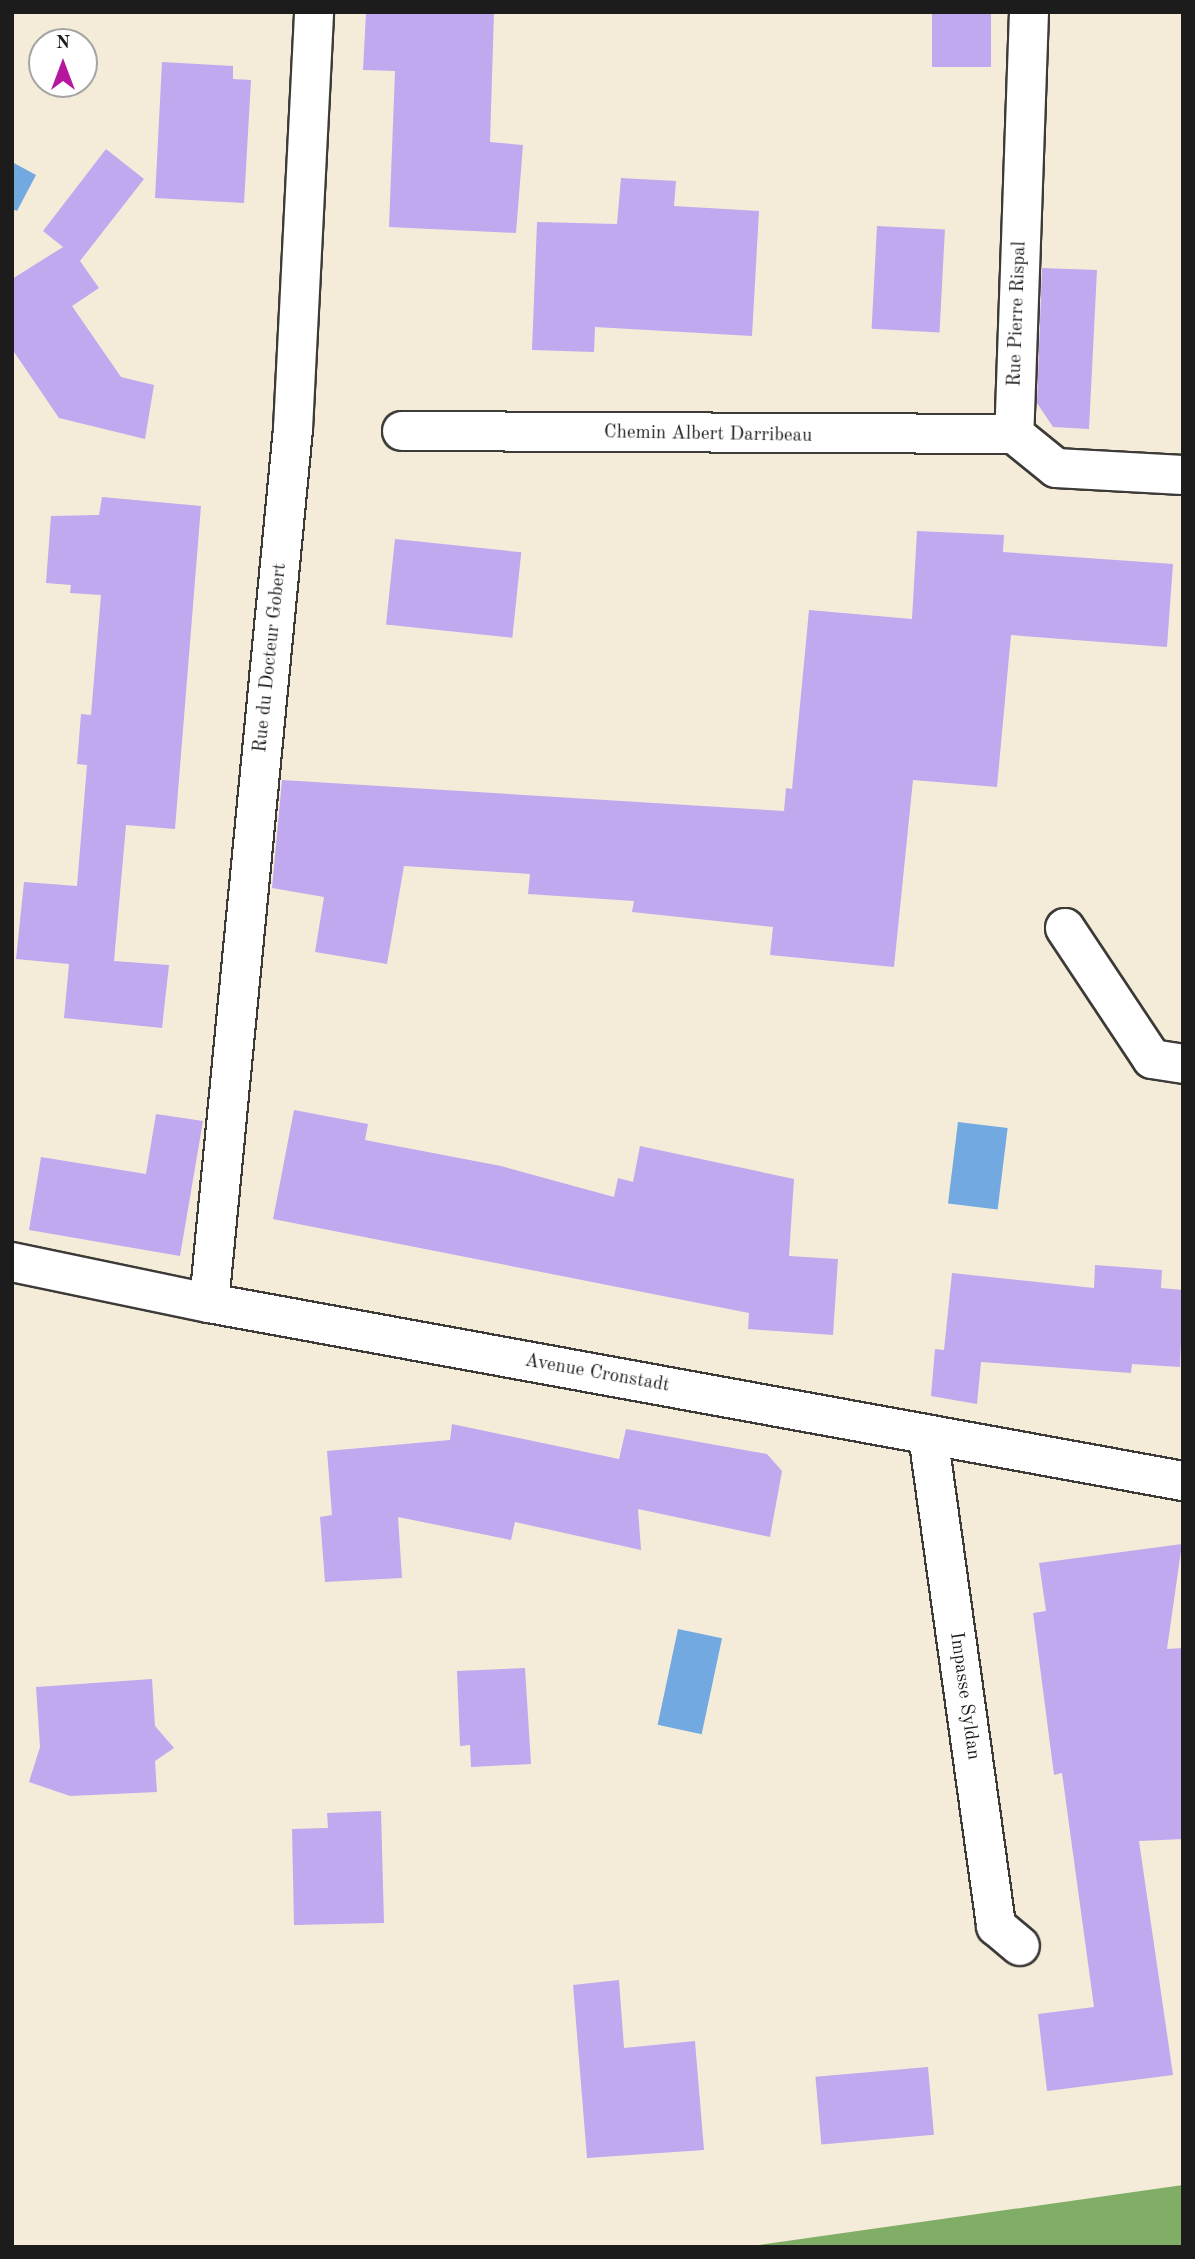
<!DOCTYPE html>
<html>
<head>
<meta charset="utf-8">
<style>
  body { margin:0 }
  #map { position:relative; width:1195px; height:2259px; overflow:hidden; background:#f4ecd9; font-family:"Old Standard TT",serif }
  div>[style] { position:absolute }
  .forest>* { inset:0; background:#81ae66 }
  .water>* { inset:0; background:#71a9e0; transform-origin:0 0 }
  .building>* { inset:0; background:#c0a9ee; transform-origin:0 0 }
  .roads { filter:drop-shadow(2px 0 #3c3b38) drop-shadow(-2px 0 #3c3b38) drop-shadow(0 2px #3c3b38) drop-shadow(0 -2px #3c3b38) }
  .minor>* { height:38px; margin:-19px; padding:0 19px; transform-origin:19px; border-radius:19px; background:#fff }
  span { translate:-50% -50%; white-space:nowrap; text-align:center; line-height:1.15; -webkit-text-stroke:5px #fff; paint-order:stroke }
  .street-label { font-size:19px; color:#1c1c1c }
  .frame { position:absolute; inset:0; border:14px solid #1c1c1c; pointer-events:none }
  .north { position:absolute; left:28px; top:28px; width:70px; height:70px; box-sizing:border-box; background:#fff; border:2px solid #a4a4a4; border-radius:50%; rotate:0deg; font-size:19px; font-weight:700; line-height:28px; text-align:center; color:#1c1c1c }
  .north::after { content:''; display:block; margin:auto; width:24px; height:32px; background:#b5179e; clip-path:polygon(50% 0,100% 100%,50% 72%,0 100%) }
</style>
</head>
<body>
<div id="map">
  <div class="forest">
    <div style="clip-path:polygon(1183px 2185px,1183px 2247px,745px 2247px)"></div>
  </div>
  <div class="water">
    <div style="clip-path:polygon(12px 162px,36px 175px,17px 211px,12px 209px)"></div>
    <div style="left:958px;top:1122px;width:50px;height:82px;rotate:7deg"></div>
    <div style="left:678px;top:1629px;width:45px;height:98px;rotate:12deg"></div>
  </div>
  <div class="building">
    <div style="clip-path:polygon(366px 12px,494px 12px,490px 142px,523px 145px,516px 233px,389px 227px,395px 71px,363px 70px)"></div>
    <div style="left:932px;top:12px;width:59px;height:55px"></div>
    <div style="clip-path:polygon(162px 62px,233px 66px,233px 79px,251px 80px,244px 203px,155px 198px)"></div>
    <div style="clip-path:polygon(106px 149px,144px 179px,80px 261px,99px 288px,72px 306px,121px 377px,154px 385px,145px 439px,59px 418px,12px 349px,12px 279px,63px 247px,43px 231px)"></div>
    <div style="clip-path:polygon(621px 178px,676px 181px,674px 206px,759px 211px,752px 336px,595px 327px,594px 352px,532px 350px,537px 222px,617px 224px)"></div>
    <div style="left:877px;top:226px;width:68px;height:103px;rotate:3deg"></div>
    <div style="clip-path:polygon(1042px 268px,1097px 270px,1089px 429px,1053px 427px,1037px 403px)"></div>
    <div style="clip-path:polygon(102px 497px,201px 506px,175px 829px,126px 825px,114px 961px,169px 965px,162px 1028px,64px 1018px,69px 964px,16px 959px,24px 882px,77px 886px,87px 765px,77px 764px,81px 714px,91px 715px,101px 595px,70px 593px,71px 585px,46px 583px,51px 516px,99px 515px)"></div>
    <div style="clip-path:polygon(917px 531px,1004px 535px,1003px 552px,1173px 564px,1167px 647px,1011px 635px,997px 787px,913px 780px,894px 967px,770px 955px,773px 927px,632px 912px,634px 901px,528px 894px,530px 874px,404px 866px,387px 964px,315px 952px,324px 897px,272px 888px,282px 780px,784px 811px,786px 788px,792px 789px,809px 610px,912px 619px)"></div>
    <div style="left:395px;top:539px;width:127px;height:86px;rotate:6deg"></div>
    <div style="clip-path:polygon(294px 1110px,368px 1124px,365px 1140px,501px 1166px,614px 1197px,618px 1178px,633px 1182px,640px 1146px,794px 1179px,789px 1256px,838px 1259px,833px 1335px,748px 1329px,749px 1313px,273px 1219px)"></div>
    <div style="clip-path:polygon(156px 1114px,203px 1121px,180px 1256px,29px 1230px,41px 1157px,146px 1174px)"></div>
    <div style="clip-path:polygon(1095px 1265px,1162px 1270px,1161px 1288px,1183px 1290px,1180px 1367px,1132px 1364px,1131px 1373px,981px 1362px,977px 1404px,931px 1396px,935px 1349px,944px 1350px,952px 1273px,1094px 1288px)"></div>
    <div style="clip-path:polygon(452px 1424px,619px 1459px,626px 1429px,767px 1454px,782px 1471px,770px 1537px,638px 1509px,641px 1550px,515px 1522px,511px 1540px,398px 1517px,402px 1578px,325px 1582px,320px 1517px,332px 1515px,327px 1451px,450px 1440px)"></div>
    <div style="clip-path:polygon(1182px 1544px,1167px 1649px,1183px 1648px,1183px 1839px,1139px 1841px,1173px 2075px,1047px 2091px,1038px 2014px,1094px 2007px,1062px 1773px,1054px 1775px,1033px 1613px,1046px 1611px,1039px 1563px)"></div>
    <div style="clip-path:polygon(525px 1668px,531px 1764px,471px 1767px,470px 1745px,460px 1746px,457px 1671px)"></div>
    <div style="clip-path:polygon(152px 1679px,155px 1726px,174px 1748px,155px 1761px,157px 1792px,70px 1796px,29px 1782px,40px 1747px,36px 1687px)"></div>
    <div style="clip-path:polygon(381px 1811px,384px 1923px,294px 1925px,292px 1829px,328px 1828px,327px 1813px)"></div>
    <div style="clip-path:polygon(619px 1980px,624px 2048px,695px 2041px,704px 2150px,587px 2158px,573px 1985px)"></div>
    <div style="left:928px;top:2067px;width:68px;height:113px;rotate:85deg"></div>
  </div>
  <div class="roads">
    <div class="minor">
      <div style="left:1029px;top:12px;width:422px;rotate:92deg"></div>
      <div style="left:1014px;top:434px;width:54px;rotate:39deg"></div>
      <div style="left:1056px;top:468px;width:127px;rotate:3.2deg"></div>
      <div style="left:402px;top:431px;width:612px;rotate:0.28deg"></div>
      <div style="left:1065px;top:928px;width:157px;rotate:56.4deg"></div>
      <div style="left:1152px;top:1059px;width:31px;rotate:9deg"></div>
      <div style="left:12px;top:1262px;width:201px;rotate:11.8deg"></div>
      <div style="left:209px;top:1303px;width:990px;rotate:10.36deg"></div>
      <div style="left:209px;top:1303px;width:878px;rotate:-84.51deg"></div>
      <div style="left:293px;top:429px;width:418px;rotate:-87.1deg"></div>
      <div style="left:928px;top:1435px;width:496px;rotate:82.1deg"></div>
      <div style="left:996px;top:1926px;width:31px;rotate:40deg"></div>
    </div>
  </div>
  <div class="street-label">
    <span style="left:1018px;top:314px;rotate:-88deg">Rue Pierre Rispal</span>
    <span style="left:708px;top:435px;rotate:1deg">Chemin Albert Darribeau</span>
    <span style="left:271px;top:658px;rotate:-84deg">Rue du Docteur Gobert</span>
    <span style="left:597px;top:1374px;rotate:10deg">Avenue Cronstadt</span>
    <span style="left:964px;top:1696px;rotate:82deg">Impasse Syldan</span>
  </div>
  <div class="frame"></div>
  <div class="north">N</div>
</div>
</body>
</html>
